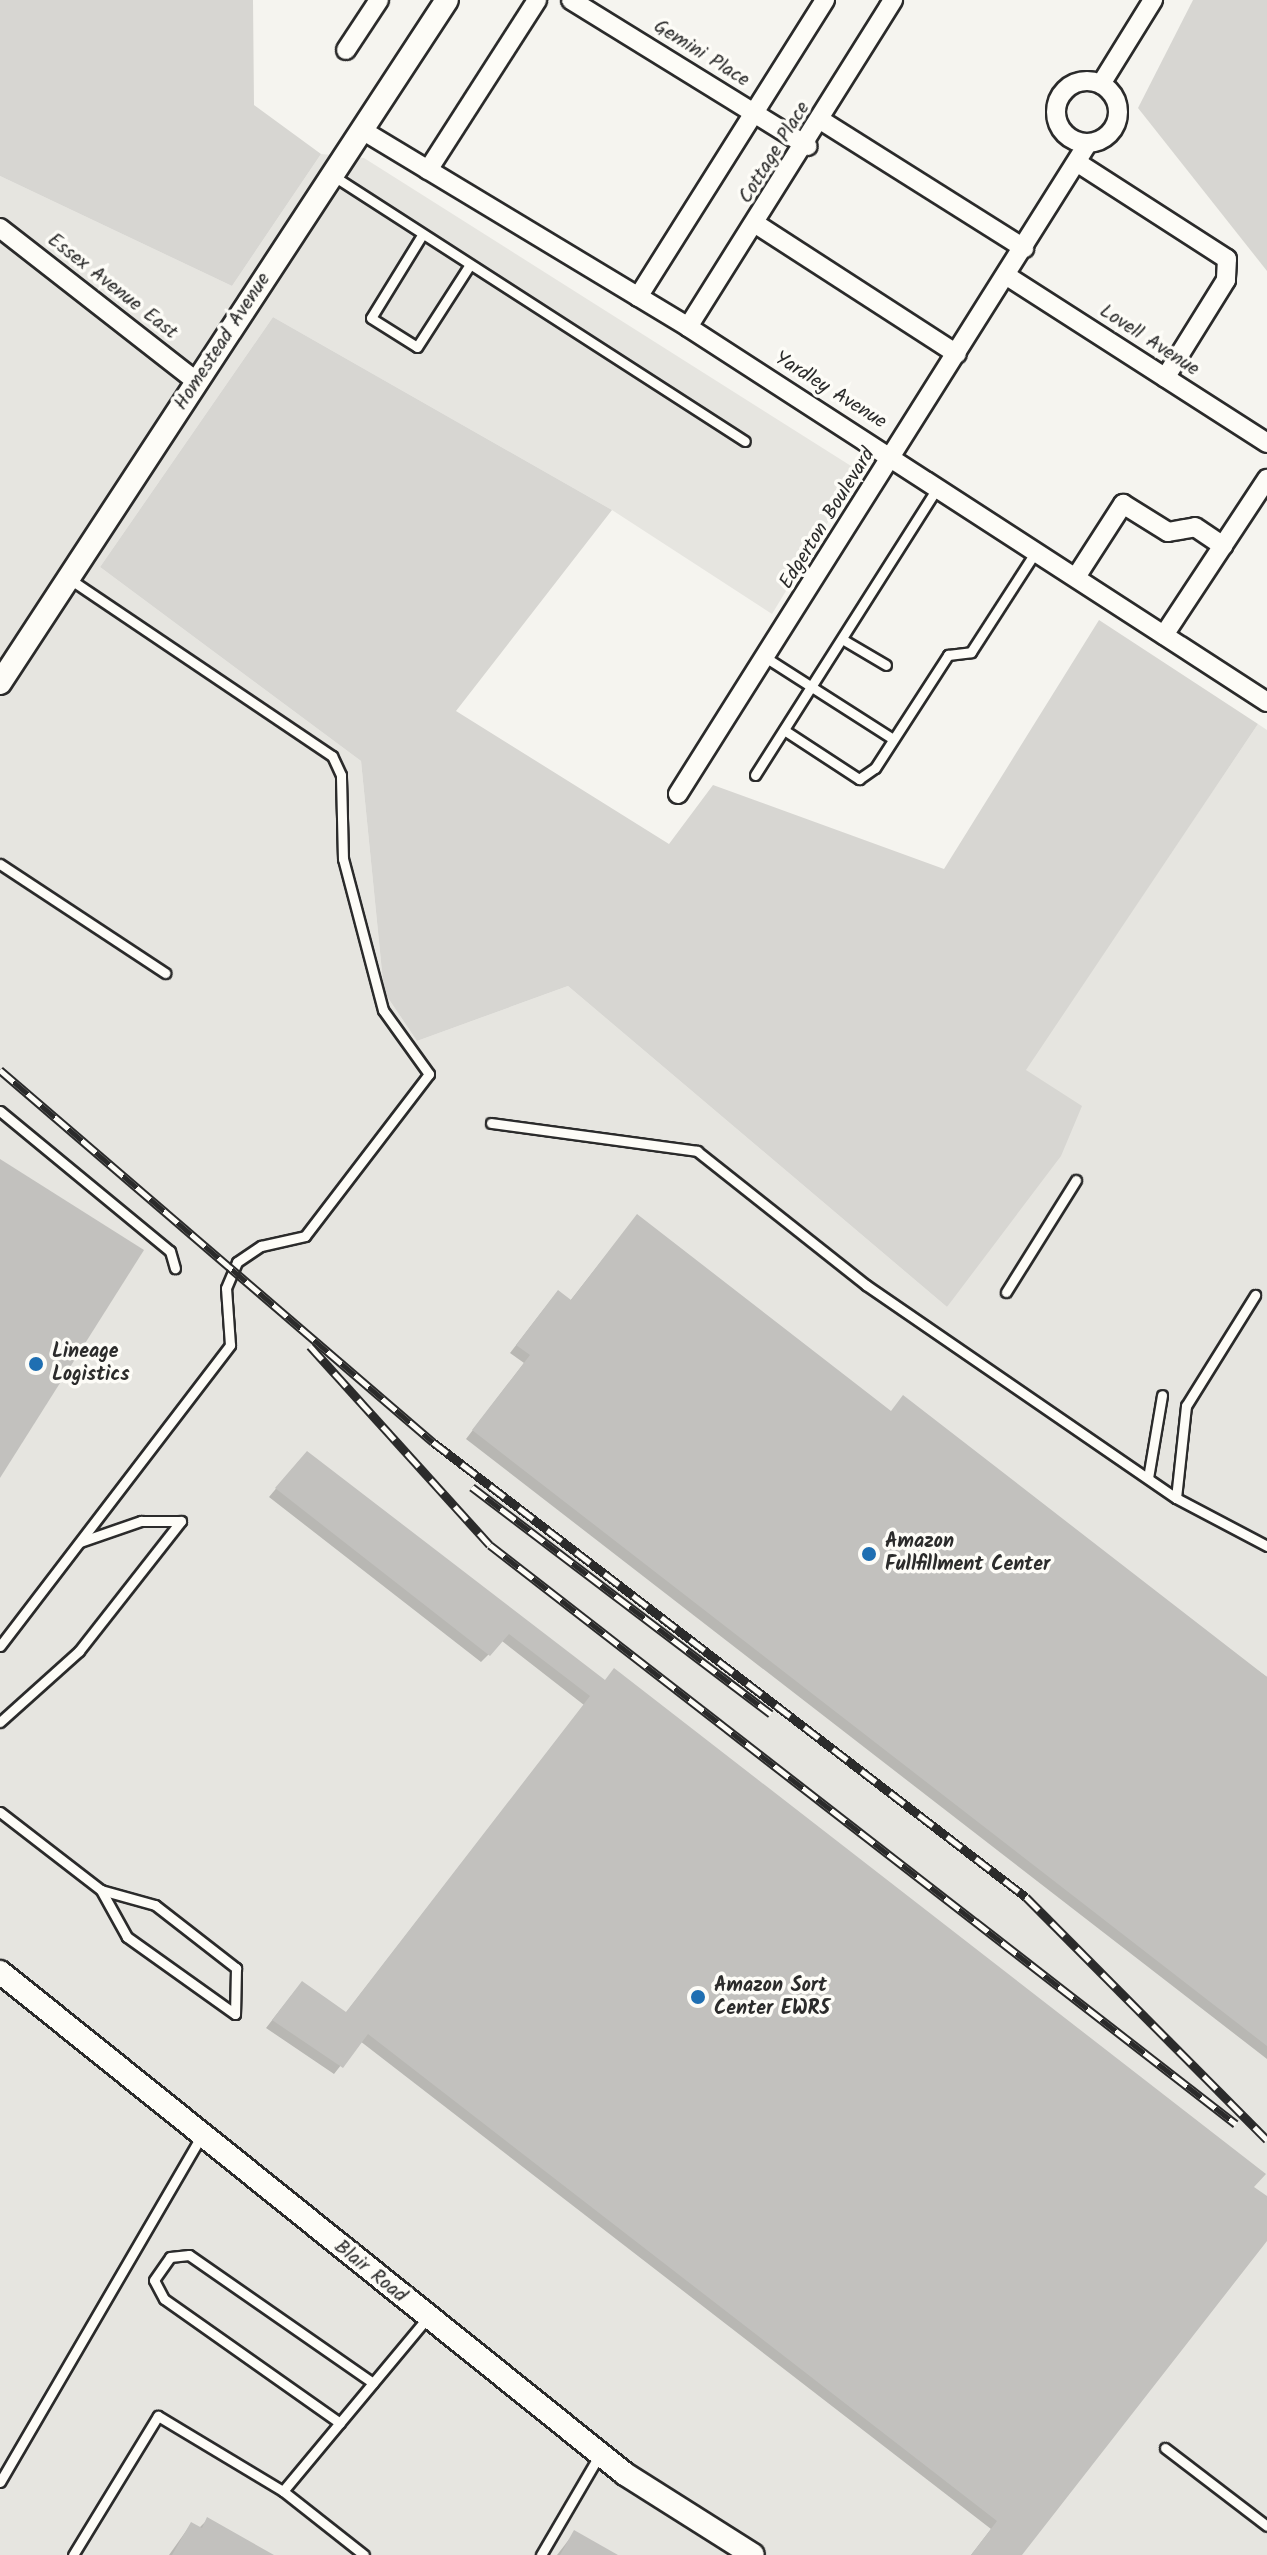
<!DOCTYPE html>
<html>
<head>
<meta charset="utf-8">
<style>
  body { margin:0 }
  #map { position:relative; width:1267px; height:2555px; overflow:hidden; background:#f5f4ef; font-family:Kalam,sans-serif }
  div>[style] { position:absolute }
  .built>* { inset:0; background:#e6e5e0 }
  .green>* { inset:0; background:#d7d6d2 }
  .shadow>* { inset:0; background:#0003 }
  .building>* { inset:0; background:#c2c1be }
  .roads { filter:drop-shadow(2px 0 #2b2b2b) drop-shadow(-2px 0 #2b2b2b) drop-shadow(0 2px #2b2b2b) drop-shadow(0 -2px #2b2b2b) }
  .service>* { height:9px; margin:-4.5px; padding:0 4.5px; transform-origin:4.5px; border-radius:4.5px; background:#fdfcf7 }
  .minor>* { height:18px; margin:-9px; padding:0 9px; transform-origin:9px; border-radius:9px; background:#fdfcf7 }
  .minor>.ring { margin:-9px; padding:0; box-sizing:content-box; background:none; border:18px solid #fdfcf7; border-radius:50% }
  .tertiary>* { height:22px; margin:-11px; padding:0 11px; transform-origin:11px; border-radius:11px; background:#fdfcf7 }
  .rail>* { height:9px; margin-top:-4.5px; transform-origin:0; background:repeating-linear-gradient(90deg,#fdfcf7 0 18px,#2b2b2b 0 36px); box-sizing:border-box; border-block:2px solid #2b2b2b }
  .dots>* { width:22px; height:22px; translate:-50% -50%; box-sizing:border-box; border:4px solid #fdfcf7; border-radius:50% }
  span { translate:-50% -50%; white-space:nowrap; text-align:center; line-height:1.15; -webkit-text-stroke:7px #fdfcf7; paint-order:stroke }
  .street-label { font-size:20px; color:#2b2b2b }
  .poi-label { font-size:20px; color:#2b2b2b; font-weight:700 }
  .left { translate:0 -50%; text-align:left }
</style>
</head>
<body>
<div id="map">
  <div class="built">
    <div style="clip-path:polygon(321px 154px,364px 158px,859px 471px,772px 614px,612px 510px,273px 317px,100px 567px,361px 761px,384px 992px,417px 1041px,568px 986px,947px 1307px,1081px 1107px,1025px 1070px,1258px 724px,1267px 730px,1267px 2555px,0 2555px,0 176px,232px 286px)"></div>
  </div>
  <div class="green">
    <div style="clip-path:polygon(0 0,253px 0,254px 105px,321px 154px,232px 286px,0 176px)"></div>
    <div style="clip-path:polygon(1193px 0,1267px 0,1267px 271px,1138px 108px)"></div>
    <div style="clip-path:polygon(273px 317px,612px 510px,456px 711px,669px 844px,713px 785px,944px 869px,1099px 620px,1258px 724px,1026px 1070px,1082px 1106px,1061px 1156px,947px 1307px,568px 986px,417px 1041px,384px 992px,361px 761px,100px 567px)"></div>
  </div>
  <div class="shadow">
    <div style="clip-path:polygon(637px 1216px,890px 1412px,1267px 1677px,1267px 2059px,466px 1439px,524px 1363px,510px 1353px,551px 1300px,570px 1301px)"></div>
    <div style="clip-path:polygon(299px 1461px,1267px 2199px,1267px 2238px,1019px 2555px,971px 2555px,991px 2529px,360px 2041px,334px 2074px,266px 2028px,295px 1991px,345px 2014px,584px 1705px,502px 1641px,481px 1662px,269px 1497px)"></div>
    <div style="clip-path:polygon(208px 2519px,268px 2555px,169px 2555px,191px 2524px,199px 2528px)"></div>
    <div style="clip-path:polygon(574px 2533px,614px 2555px,557px 2555px)"></div>
  </div>
  <div class="building">
    <div style="clip-path:polygon(0 1159px,144px 1250px,0 1478px)"></div>
    <div style="clip-path:polygon(637px 1214px,891px 1411px,903px 1395px,1267px 1677px,1267px 2046px,472px 1430px,530px 1355px,516px 1345px,558px 1290px,571px 1300px)"></div>
    <div style="clip-path:polygon(307px 1451px,605px 1680px,614px 1668px,1266px 2174px,1254px 2187px,1267px 2196px,1267px 2241px,1022px 2555px,971px 2555px,997px 2521px,368px 2034px,343px 2068px,272px 2020px,302px 1981px,346px 2012px,590px 1696px,509px 1634px,490px 1656px,275px 1488px)"></div>
    <div style="clip-path:polygon(207px 2517px,274px 2555px,172px 2555px,191px 2522px,202px 2528px)"></div>
    <div style="clip-path:polygon(574px 2530px,618px 2555px,560px 2555px)"></div>
  </div>
  <div class="roads">
    <div class="service">
      <div style="left:332px;top:175px;width:491px;rotate:32.8deg"></div>
      <div style="left:422px;top:235px;width:97px;rotate:121.6deg"></div>
      <div style="left:371px;top:318px;width:54px;rotate:32.2deg"></div>
      <div style="left:417px;top:347px;width:96px;rotate:-57.3deg"></div>
      <div style="left:842px;top:639px;width:51px;rotate:30.6deg"></div>
      <div style="left:768px;top:659px;width:148px;rotate:32.6deg"></div>
      <div style="left:784px;top:730px;width:90px;rotate:33.2deg"></div>
      <div style="left:859px;top:779px;width:19px;rotate:-35deg"></div>
      <div style="left:875px;top:768px;width:135px;rotate:-57.1deg"></div>
      <div style="left:948px;top:655px;width:23px;rotate:-7deg"></div>
      <div style="left:971px;top:652px;width:120px;rotate:-57.2deg"></div>
      <div style="left:755px;top:775px;width:341px;rotate:-57.6deg"></div>
      <div style="left:0;top:864px;width:198px;rotate:33.4deg"></div>
      <div style="left:0;top:1111px;width:220px;rotate:39.5deg"></div>
      <div style="left:170px;top:1251px;width:18px;rotate:74deg"></div>
      <div style="left:491px;top:1123px;width:208px;rotate:7.7deg"></div>
      <div style="left:697px;top:1151px;width:216px;rotate:38.4deg"></div>
      <div style="left:866px;top:1285px;width:376px;rotate:34.5deg"></div>
      <div style="left:1176px;top:1498px;width:103px;rotate:27.8deg"></div>
      <div style="left:1006px;top:1292px;width:132px;rotate:-58deg"></div>
      <div style="left:1148px;top:1478px;width:84px;rotate:-80.4deg"></div>
      <div style="left:1176px;top:1498px;width:93px;rotate:-83.8deg"></div>
      <div style="left:1186px;top:1406px;width:131px;rotate:-58.1deg"></div>
      <div style="left:80px;top:1542px;width:65px;rotate:-19deg"></div>
      <div style="left:141px;top:1521px;width:40px"></div>
      <div style="left:0;top:1646px;width:379px;rotate:-52.6deg"></div>
      <div style="left:230px;top:1345px;width:57px;rotate:-94deg"></div>
      <div style="left:226px;top:1288px;width:28px;rotate:-67deg"></div>
      <div style="left:237px;top:1262px;width:29px;rotate:-34deg"></div>
      <div style="left:261px;top:1246px;width:45px;rotate:-12.8deg"></div>
      <div style="left:305px;top:1236px;width:204px;rotate:-52.6deg"></div>
      <div style="left:429px;top:1074px;width:79px;rotate:-125.7deg"></div>
      <div style="left:383px;top:1010px;width:156px;rotate:-104.8deg"></div>
      <div style="left:343px;top:859px;width:84px;rotate:-91.4deg"></div>
      <div style="left:341px;top:775px;width:21px;rotate:-115deg"></div>
      <div style="left:332px;top:756px;width:316px;rotate:-146deg"></div>
      <div style="left:0;top:1722px;width:106px;rotate:-41.9deg"></div>
      <div style="left:79px;top:1651px;width:165px;rotate:-51.9deg"></div>
      <div style="left:0;top:1812px;width:128px;rotate:37.7deg"></div>
      <div style="left:101px;top:1890px;width:56px;rotate:15.5deg"></div>
      <div style="left:155px;top:1905px;width:103px;rotate:37.9deg"></div>
      <div style="left:236px;top:1968px;width:46px;rotate:91.2deg"></div>
      <div style="left:235px;top:2014px;width:133px;rotate:-144.5deg"></div>
      <div style="left:127px;top:1937px;width:54px;rotate:-119deg"></div>
      <div style="left:340px;top:2423px;width:215px;rotate:-144.8deg"></div>
      <div style="left:164px;top:2299px;width:21px;rotate:-118deg"></div>
      <div style="left:154px;top:2280px;width:28px;rotate:-55deg"></div>
      <div style="left:170px;top:2257px;width:19px;rotate:-6deg"></div>
      <div style="left:189px;top:2255px;width:224px;rotate:34.8deg"></div>
      <div style="left:1165px;top:2448px;width:128px;rotate:37.4deg"></div>
      <div style="left:0;top:2482px;width:402px;rotate:-59.8deg"></div>
      <div style="left:283px;top:2491px;width:225px;rotate:-50.2deg"></div>
      <div style="left:73px;top:2555px;width:163px;rotate:-58.6deg"></div>
      <div style="left:158px;top:2416px;width:146px;rotate:31deg"></div>
      <div style="left:283px;top:2491px;width:103px;rotate:38.3deg"></div>
      <div style="left:541px;top:2555px;width:117px;rotate:-59.7deg"></div>
    </div>
    <div class="minor">
      <div style="left:571px;top:0;width:278px;rotate:31.7deg"></div>
      <div style="left:346px;top:50px;width:60px;rotate:-56.6deg"></div>
      <div class="ring" style="left:1056px;top:81px;width:44px;height:44px"></div>
      <div style="left:1101px;top:84px;width:99px;rotate:-58.2deg"></div>
      <div style="left:822px;top:121px;width:239px;rotate:32.2deg"></div>
      <div style="left:362px;top:130px;width:381px;rotate:31.1deg"></div>
      <div style="left:688px;top:327px;width:690px;rotate:32.93deg"></div>
      <div style="left:1078px;top:163px;width:177px;rotate:32.8deg"></div>
      <div style="left:1227px;top:259px;width:21px;rotate:93deg"></div>
      <div style="left:1226px;top:280px;width:115px;rotate:121.9deg"></div>
      <div style="left:428px;top:170px;width:202px;rotate:-57.3deg"></div>
      <div style="left:756px;top:224px;width:239px;rotate:32.9deg"></div>
      <div style="left:0;top:228px;width:250px;rotate:38deg"></div>
      <div style="left:1007px;top:276px;width:309px;rotate:32.7deg"></div>
      <div style="left:638px;top:297px;width:351px;rotate:-57.8deg"></div>
      <div style="left:688px;top:327px;width:386px;rotate:-57.9deg"></div>
      <div style="left:1076px;top:577px;width:87px;rotate:-57.2deg"></div>
      <div style="left:1123px;top:504px;width:53px;rotate:31.9deg"></div>
      <div style="left:1168px;top:532px;width:27px;rotate:-10deg"></div>
      <div style="left:1195px;top:527px;width:34px;rotate:34deg"></div>
      <div style="left:1164px;top:635px;width:187px;rotate:-56.6deg"></div>
      <div style="left:678px;top:794px;width:769px;rotate:-57.8deg"></div>
    </div>
    <div class="tertiary">
      <div style="left:0;top:683px;width:816px;rotate:-56.8deg"></div>
      <div style="left:0;top:1972px;width:802px;rotate:38.77deg"></div>
      <div style="left:625px;top:2474px;width:151px;rotate:32.3deg"></div>
    </div>
  </div>
  <div class="rail">
    <div style="left:0;top:1070px;width:571px;rotate:40.67deg"></div>
    <div style="left:433px;top:1442px;width:747px;rotate:37.5deg"></div>
    <div style="left:1026px;top:1897px;width:342px;rotate:45.2deg"></div>
    <div style="left:310px;top:1346px;width:268px;rotate:47.9deg"></div>
    <div style="left:490px;top:1545px;width:944px;rotate:37.82deg"></div>
    <div style="left:472px;top:1487px;width:375px;rotate:37.2deg"></div>
  </div>
  <div class="dots">
    <div style="left:36px;top:1364px;background:#1f6fb2"></div>
    <div style="left:869px;top:1554px;background:#1f6fb2"></div>
    <div style="left:698px;top:1997px;background:#1f6fb2"></div>
  </div>
  <div class="street-label">
    <span style="left:701px;top:54px;rotate:32deg">Gemini Place</span>
    <span style="left:775px;top:153px;rotate:-58deg">Cottage Place</span>
    <span style="left:112px;top:287px;rotate:38deg">Essex Avenue East</span>
    <span style="left:1149px;top:341px;rotate:33deg">Lovell Avenue</span>
    <span style="left:223px;top:342px;rotate:-57deg">Homestead Avenue</span>
    <span style="left:830px;top:391px;rotate:32deg">Yardley Avenue</span>
    <span style="left:828px;top:519px;rotate:-58deg">Edgerton Boulevard</span>
    <span style="left:370px;top:2272px;rotate:39deg">Blair Road</span>
  </div>
  <div class="poi-label">
    <span class="left" style="left:52px;top:1364px">Lineage<br>Logistics</span>
    <span class="left" style="left:885px;top:1554px">Amazon<br>Fullfillment Center</span>
    <span class="left" style="left:714px;top:1998px">Amazon Sort<br>Center EWR5</span>
  </div>
</div>
</body>
</html>
